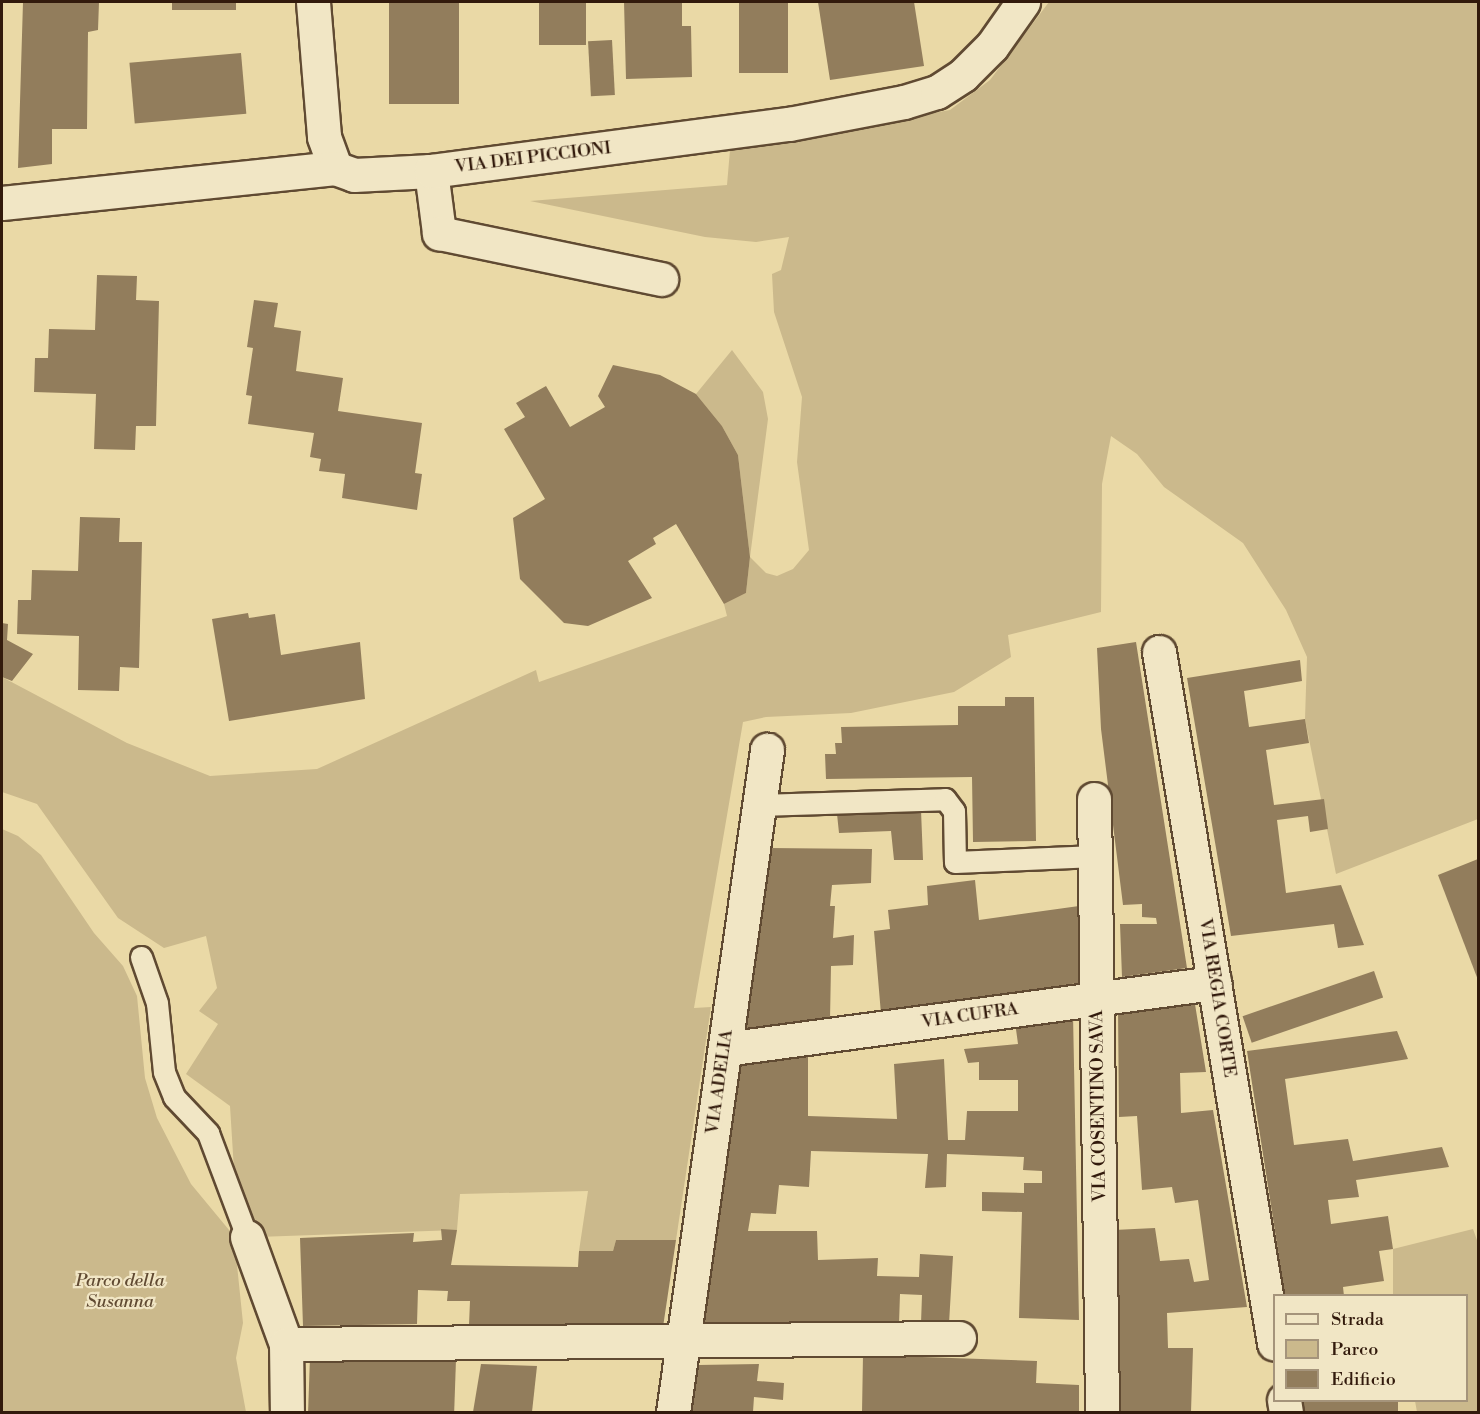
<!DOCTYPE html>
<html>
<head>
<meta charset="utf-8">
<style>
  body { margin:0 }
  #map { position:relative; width:1480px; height:1414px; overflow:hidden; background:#ead9a6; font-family:"Libre Bodoni",serif }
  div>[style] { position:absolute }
  .green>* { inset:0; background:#cbb98c }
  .building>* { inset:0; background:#927d5c; transform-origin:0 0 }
  .roads { filter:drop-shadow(2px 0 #604a32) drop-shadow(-2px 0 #604a32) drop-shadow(0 2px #604a32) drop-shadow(0 -2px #604a32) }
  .lane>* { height:21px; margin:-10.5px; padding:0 10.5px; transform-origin:10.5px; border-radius:10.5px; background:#f1e6c5 }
  .street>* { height:33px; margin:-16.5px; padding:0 16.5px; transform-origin:16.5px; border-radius:16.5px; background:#f1e6c5 }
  span { translate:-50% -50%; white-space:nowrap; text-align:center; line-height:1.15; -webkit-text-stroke:4.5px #f1e6c5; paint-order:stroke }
  .street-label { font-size:18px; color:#321a0c }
  .park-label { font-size:18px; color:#604a32; font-style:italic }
  .frame { position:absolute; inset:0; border:3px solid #321a0c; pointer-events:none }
  .legend { position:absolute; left:1273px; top:1294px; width:195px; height:108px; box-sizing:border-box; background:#f1e6c5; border:2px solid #a5947b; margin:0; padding:8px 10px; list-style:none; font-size:18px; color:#321a0c }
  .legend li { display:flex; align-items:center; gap:12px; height:30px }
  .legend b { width:30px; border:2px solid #a5947b }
</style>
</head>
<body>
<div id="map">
  <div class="green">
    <div style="clip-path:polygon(1049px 2px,1478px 2px,1478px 819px,1336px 874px,1305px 719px,1307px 657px,1286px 610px,1243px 543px,1164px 487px,1137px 454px,1111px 436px,1102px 484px,1101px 612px,1008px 635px,1011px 657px,954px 692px,851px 713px,766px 717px,743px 722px,694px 1008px,711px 1007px,676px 1240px,616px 1240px,613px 1251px,579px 1251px,588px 1191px,460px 1194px,457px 1230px,257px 1237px,234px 1170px,230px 1106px,186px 1074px,218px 1024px,199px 1011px,217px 988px,206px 936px,164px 948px,118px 918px,37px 804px,2px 792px,2px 677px,127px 743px,210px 776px,317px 769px,536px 670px,539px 682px,727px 616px,724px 604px,746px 593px,750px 557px,738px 455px,722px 426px,696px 394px,732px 350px,763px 392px,768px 419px,750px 557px,766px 573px,777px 576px,793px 569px,809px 550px,797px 462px,802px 397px,774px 312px,772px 274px,781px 270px,789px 237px,756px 242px,705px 237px,530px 201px,727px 185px,730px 150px,950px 110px,990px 80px)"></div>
    <div style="clip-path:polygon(2px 829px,18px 836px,41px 855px,94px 933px,123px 966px,137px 996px,145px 1078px,157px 1118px,191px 1184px,234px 1236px,243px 1323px,236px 1358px,246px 1412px,2px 1412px)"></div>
    <div style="clip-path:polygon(1473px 1229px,1478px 1243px,1478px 1412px,1417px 1412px,1415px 1401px,1466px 1400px,1466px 1296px,1393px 1295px,1393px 1249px)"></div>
  </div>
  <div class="building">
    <div style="clip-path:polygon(23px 2px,99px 2px,98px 30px,88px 32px,87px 129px,52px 129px,52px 164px,18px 168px)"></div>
    <div style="left:172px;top:2px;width:64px;height:8px"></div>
    <div style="left:389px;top:2px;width:70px;height:102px"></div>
    <div style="left:539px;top:2px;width:47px;height:43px"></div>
    <div style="clip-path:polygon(624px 2px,682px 2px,682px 26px,691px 26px,692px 77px,626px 79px)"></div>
    <div style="left:739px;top:2px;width:49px;height:71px"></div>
    <div style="clip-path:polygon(818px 2px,914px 2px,924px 66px,830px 80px)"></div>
    <div style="left:612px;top:40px;width:55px;height:24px;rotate:87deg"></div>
    <div style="left:241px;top:53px;width:61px;height:112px;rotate:85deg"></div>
    <div style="clip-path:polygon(97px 275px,137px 276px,136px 300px,159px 301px,156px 426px,136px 426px,135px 450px,94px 449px,96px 394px,34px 392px,35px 358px,48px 358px,49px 329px,95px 330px)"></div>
    <div style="clip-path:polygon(254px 300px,278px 303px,274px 327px,301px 331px,296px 371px,343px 378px,338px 411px,422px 423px,415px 473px,422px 474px,417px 510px,342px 498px,345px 474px,319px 471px,321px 459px,310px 457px,314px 433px,248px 424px,252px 396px,246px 395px,253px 348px,247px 347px)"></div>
    <div style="clip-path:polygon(613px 365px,660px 375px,696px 394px,722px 426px,738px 455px,750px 557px,746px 593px,724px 604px,676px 524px,653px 538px,656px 544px,628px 561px,652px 598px,588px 626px,564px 623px,520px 579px,513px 518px,545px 499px,504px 429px,525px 417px,516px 403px,546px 386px,570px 427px,605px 407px,598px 396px)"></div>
    <div style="clip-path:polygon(80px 517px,120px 518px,119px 542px,142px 542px,139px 668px,120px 667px,119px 691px,78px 690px,79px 636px,17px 634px,18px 600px,31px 600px,32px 570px,78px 571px)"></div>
    <div style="clip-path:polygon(248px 613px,249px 618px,275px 614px,281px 655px,360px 642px,365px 699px,229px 721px,212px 619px)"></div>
    <div style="clip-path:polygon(2px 623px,8px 624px,7px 640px,33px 654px,12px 681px,2px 677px)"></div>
    <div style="clip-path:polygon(1136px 642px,1187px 968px,1122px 977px,1120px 924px,1157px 924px,1156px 918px,1142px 917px,1142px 904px,1123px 905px,1101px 729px,1097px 648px)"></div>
    <div style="clip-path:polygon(1300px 660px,1302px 681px,1244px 691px,1249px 727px,1305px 719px,1309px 743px,1266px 750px,1274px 805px,1324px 799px,1328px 829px,1310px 832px,1308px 816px,1277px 820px,1286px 893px,1341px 885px,1364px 945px,1338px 948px,1334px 924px,1231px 936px,1187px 678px)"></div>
    <div style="clip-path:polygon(1005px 697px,1034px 697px,1036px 841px,973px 842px,972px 777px,826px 779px,825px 754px,836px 754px,835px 743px,842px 743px,841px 727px,958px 725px,958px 706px,1005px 706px)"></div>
    <div style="clip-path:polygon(921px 810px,923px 860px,894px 860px,891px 831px,839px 833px,837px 814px)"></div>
    <div style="clip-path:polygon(769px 848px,872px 849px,871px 883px,832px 885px,830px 906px,835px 906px,833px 938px,854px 935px,853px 965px,831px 966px,830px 1020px,744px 1033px)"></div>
    <div style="clip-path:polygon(1478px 859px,1478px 980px,1438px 875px)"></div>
    <div style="clip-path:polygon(975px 880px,979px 920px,1079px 906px,1078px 983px,881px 1014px,874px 931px,890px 929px,888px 910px,928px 905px,927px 886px)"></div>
    <div style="left:1374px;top:971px;width:28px;height:139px;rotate:71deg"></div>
    <div style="clip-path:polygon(1194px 998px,1206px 1072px,1180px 1073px,1181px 1113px,1213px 1110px,1247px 1307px,1167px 1313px,1168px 1348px,1193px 1348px,1191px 1412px,1118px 1412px,1114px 1230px,1155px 1228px,1160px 1261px,1189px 1259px,1194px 1282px,1209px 1280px,1198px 1200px,1175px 1203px,1172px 1187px,1142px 1190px,1137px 1116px,1119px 1117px,1118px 1008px)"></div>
    <div style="clip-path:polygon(1073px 1014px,1079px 1320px,1019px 1318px,1022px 1212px,982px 1211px,982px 1192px,1024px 1193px,1024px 1183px,1042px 1183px,1042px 1171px,1023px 1170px,1024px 1157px,947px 1154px,946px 1187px,925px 1188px,928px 1154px,811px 1151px,809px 1187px,779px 1185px,776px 1214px,751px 1213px,748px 1231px,817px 1231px,818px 1260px,878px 1258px,877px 1276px,919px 1277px,920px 1254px,953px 1256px,949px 1324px,921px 1323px,922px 1295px,900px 1294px,899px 1324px,704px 1325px,739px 1063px,808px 1051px,808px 1116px,897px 1119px,894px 1064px,944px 1059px,948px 1140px,965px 1140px,967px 1111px,1018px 1111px,1018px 1080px,979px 1080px,979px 1062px,968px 1063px,964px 1049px,1018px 1044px,1015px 1022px)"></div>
    <div style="clip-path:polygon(1397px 1031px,1408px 1059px,1285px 1079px,1294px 1145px,1348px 1139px,1353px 1161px,1442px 1147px,1449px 1167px,1356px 1180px,1359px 1197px,1328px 1200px,1331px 1224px,1388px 1216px,1393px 1249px,1379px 1251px,1384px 1281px,1343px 1287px,1344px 1296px,1285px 1296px,1247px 1051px)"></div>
    <div style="clip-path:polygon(441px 1229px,457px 1230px,451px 1265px,578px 1267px,579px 1251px,613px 1251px,616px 1240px,676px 1240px,663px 1327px,469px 1325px,470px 1301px,447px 1301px,448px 1291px,418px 1290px,417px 1324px,303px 1326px,300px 1238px,414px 1233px,413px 1242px,442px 1240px)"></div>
    <div style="clip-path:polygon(863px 1355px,1037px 1361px,1036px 1383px,1079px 1385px,1079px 1412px,862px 1412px)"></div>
    <div style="left:310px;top:1357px;width:146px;height:54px;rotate:2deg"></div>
    <div style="clip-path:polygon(481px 1364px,537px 1366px,532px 1412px,473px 1412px)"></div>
    <div style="clip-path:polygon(759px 1364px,757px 1381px,784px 1383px,783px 1400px,754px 1397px,753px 1412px,692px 1412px,698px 1365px)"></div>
    <div style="left:1302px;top:1401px;width:96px;height:11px"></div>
  </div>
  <div class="roads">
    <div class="lane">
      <div style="left:759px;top:805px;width:186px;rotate:-1.8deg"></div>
      <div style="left:945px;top:799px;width:15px;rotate:53deg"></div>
      <div style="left:954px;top:811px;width:51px;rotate:88.9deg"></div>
      <div style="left:955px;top:862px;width:141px;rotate:-2.4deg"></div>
      <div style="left:141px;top:957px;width:49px;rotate:70.8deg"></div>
      <div style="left:157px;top:1003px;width:69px;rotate:84.2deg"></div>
      <div style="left:164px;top:1072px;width:27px;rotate:68deg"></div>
      <div style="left:174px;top:1097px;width:50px;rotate:46.6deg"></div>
      <div style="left:208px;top:1133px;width:111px;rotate:69.4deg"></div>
    </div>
    <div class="street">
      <div style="left:313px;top:2px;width:135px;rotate:85.3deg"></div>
      <div style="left:324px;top:137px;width:33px;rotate:70deg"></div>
      <div style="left:431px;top:171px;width:63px;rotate:82.6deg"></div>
      <div style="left:439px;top:233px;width:227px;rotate:11.7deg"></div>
      <div style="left:2px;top:203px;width:335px;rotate:-6deg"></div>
      <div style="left:335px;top:168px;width:20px;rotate:20deg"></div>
      <div style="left:354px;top:175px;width:77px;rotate:-3deg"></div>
      <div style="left:431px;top:171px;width:361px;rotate:-7.5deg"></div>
      <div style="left:789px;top:124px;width:117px;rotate:-10.8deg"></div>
      <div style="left:904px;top:102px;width:34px;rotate:-17deg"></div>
      <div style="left:937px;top:92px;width:31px;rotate:-33deg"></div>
      <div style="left:963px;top:75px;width:41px;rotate:-45deg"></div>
      <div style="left:992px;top:46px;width:54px;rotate:-54.8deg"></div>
      <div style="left:1159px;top:652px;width:701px;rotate:80.55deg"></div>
      <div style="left:1094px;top:799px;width:613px;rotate:89.25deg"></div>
      <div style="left:725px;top:1049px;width:494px;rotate:-7.7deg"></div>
      <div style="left:247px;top:1237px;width:114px;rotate:70deg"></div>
      <div style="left:286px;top:1344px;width:68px;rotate:89.2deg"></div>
      <div style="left:286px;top:1344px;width:673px;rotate:-0.51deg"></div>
      <div style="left:1284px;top:1400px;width:12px;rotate:81deg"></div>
      <div style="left:673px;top:1412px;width:669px;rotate:-81.92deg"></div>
    </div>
  </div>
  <div class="street-label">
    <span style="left:533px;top:158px;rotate:-7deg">VIA DEI PICCIONI</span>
    <span style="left:1217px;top:998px;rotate:81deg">VIA REGIA CORTE</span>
    <span style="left:970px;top:1016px;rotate:-8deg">VIA CUFRA</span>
    <span style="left:720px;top:1082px;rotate:-82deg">VIA ADELIA</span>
    <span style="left:1099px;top:1106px;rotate:-91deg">VIA COSENTINO SAVA</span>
  </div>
  <div class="park-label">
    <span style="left:120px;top:1292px">Parco della<br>Susanna</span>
  </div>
  <div class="frame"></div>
  <ul class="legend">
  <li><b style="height:8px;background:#f1e6c5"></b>Strada</li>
  <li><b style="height:16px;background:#cbb98c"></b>Parco</li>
  <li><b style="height:16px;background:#927d5c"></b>Edificio</li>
  </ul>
</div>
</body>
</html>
